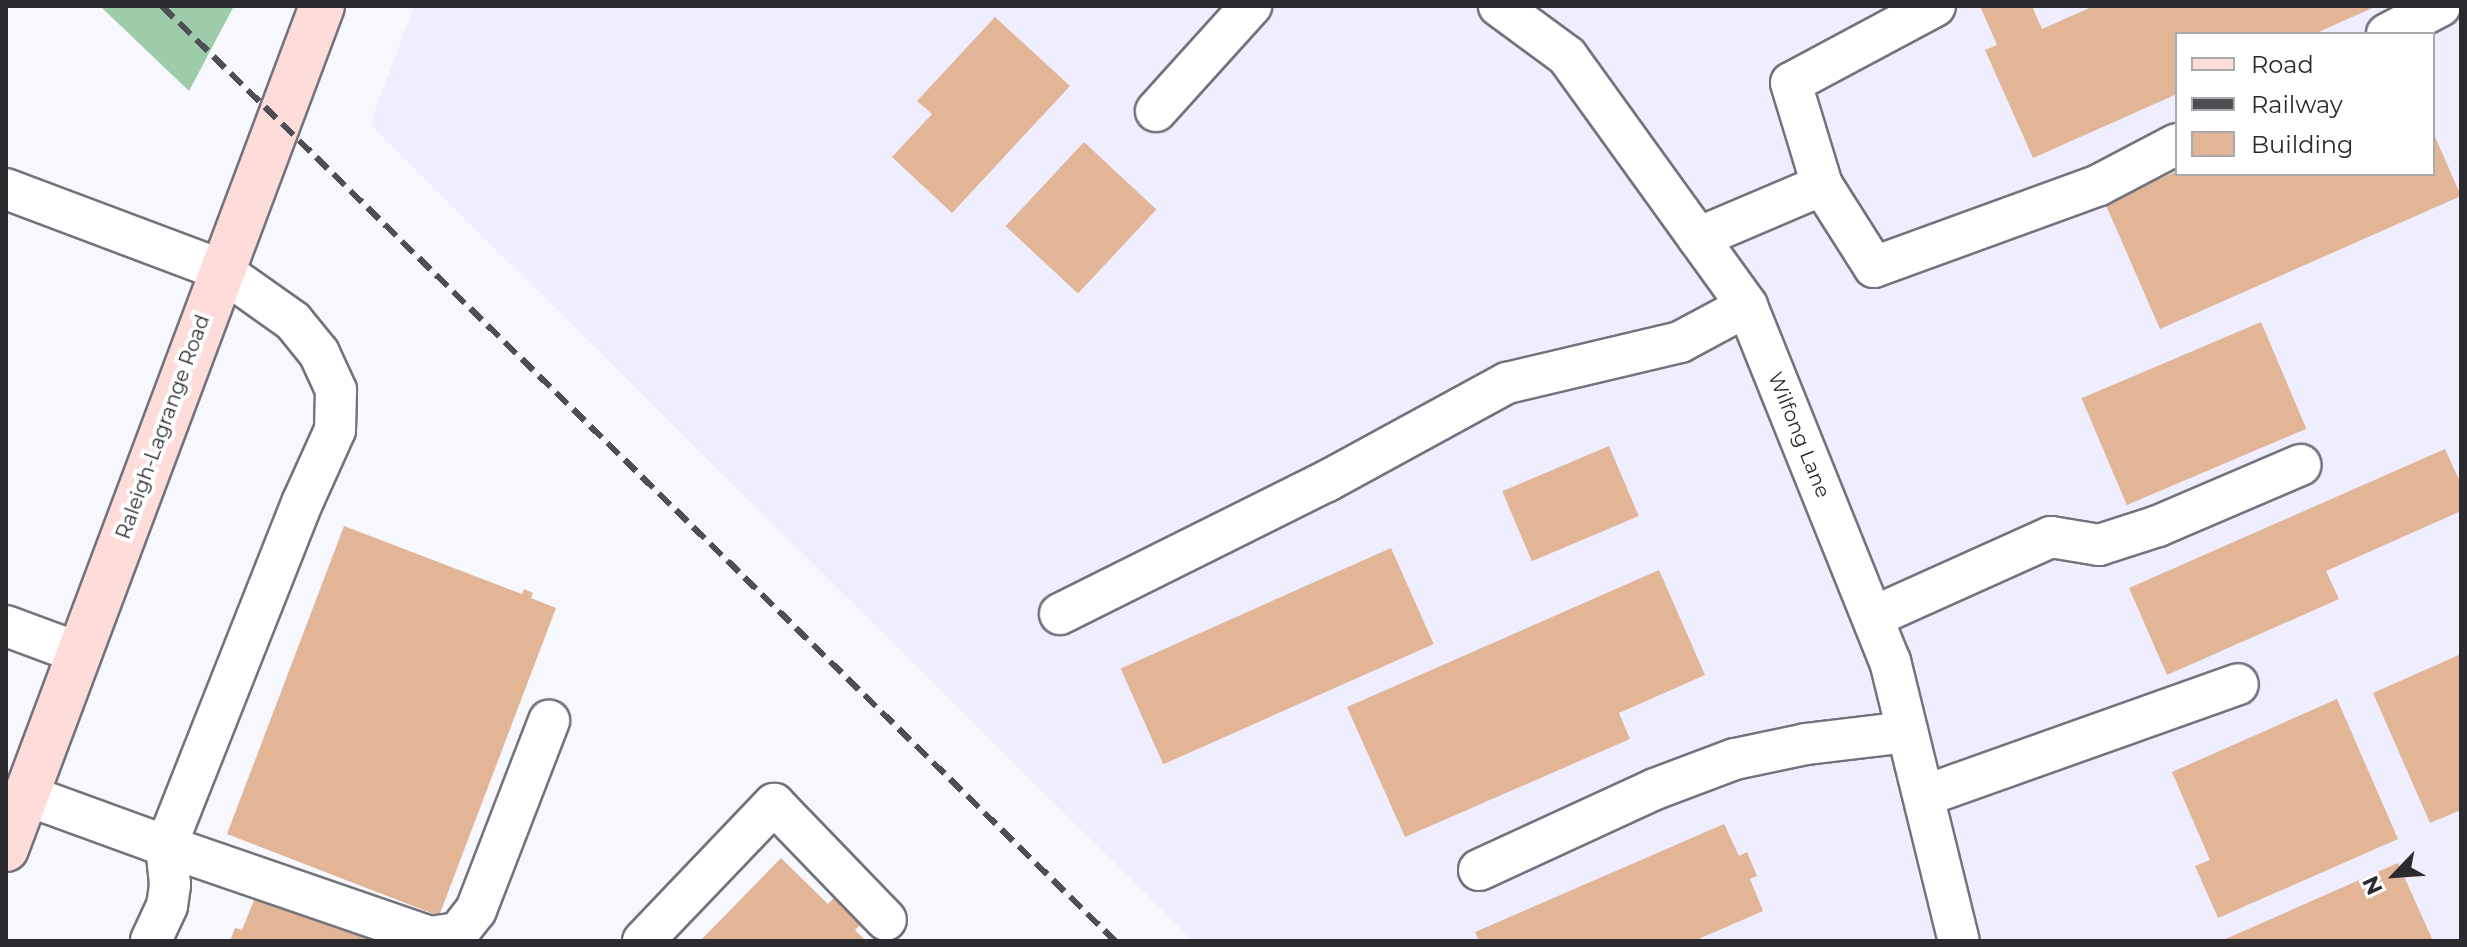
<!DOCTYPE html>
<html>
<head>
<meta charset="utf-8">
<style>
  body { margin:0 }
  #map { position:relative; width:2467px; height:947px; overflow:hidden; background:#f7f7fe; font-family:Montserrat,sans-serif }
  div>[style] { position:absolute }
  .built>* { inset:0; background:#eef }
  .forest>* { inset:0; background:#9ecba9 }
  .building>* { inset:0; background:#e3b597; transform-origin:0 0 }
  .roads { filter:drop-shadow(2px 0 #73737b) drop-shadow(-2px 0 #73737b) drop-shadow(0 2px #73737b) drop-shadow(0 -2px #73737b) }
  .minor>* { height:40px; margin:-20px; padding:0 20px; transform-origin:20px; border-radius:20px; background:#fff }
  .major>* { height:44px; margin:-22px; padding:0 22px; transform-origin:22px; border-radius:22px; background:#fedcd9 }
  .rail>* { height:6px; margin-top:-3px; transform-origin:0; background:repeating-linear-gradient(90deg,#4e4e53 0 16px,transparent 0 24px) }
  span { translate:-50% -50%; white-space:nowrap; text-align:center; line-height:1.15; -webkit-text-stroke:8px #fff; paint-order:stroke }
  .street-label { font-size:20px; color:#2b2b2f }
  .frame { position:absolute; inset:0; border:8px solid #2b2b2f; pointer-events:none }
  .legend { position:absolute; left:2175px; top:32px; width:260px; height:144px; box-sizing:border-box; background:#fff; border:2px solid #aaaaac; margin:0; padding:10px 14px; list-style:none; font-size:24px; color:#2b2b2f }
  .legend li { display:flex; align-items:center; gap:16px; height:40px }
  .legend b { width:40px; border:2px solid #aaaaac }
  .north { position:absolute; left:2355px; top:835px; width:80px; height:80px; -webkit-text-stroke:6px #fff; paint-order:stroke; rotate:245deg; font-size:22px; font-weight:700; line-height:32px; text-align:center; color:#2b2b2f }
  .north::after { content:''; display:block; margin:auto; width:28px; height:36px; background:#2b2b2f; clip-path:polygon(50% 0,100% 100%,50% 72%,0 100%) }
</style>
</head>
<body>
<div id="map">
  <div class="built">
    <div style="clip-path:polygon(evenodd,414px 6px,2461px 6px,2461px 941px,1193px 941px,370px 124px,414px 6px,2177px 34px,2433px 34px,2433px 174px,2177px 174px,2177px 34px)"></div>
  </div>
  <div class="forest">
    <div style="clip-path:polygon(100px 6px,234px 6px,189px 91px)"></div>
  </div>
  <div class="building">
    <div style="clip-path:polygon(1980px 6px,2032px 6px,2042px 29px,2094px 6px,2377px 6px,2314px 34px,2177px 34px,2177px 94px,2033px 158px,1985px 50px,1997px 45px)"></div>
    <div style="clip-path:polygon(995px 17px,1070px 86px,952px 213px,892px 157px,932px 114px,917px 101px)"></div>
    <div style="clip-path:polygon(2433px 132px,2461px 196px,2160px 329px,2105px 203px,2177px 171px,2433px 174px)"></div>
    <div style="left:1084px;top:142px;width:99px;height:115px;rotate:43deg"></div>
    <div style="left:2261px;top:322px;width:116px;height:195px;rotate:67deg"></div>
    <div style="left:1609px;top:446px;width:76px;height:116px;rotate:67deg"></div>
    <div style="clip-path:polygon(2445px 449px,2461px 484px,2461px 511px,2326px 571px,2339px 599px,2167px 675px,2129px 588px)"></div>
    <div style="clip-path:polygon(344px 526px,522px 594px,524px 589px,533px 593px,531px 598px,556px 608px,439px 916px,227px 834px)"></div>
    <div style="left:1391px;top:548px;width:105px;height:296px;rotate:66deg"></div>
    <div style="clip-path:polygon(1659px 570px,1705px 675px,1619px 713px,1630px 739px,1405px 837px,1347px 707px)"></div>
    <div style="clip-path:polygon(2461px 654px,2461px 810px,2430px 823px,2373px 693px)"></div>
    <div style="clip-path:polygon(2337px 699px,2398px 839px,2218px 918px,2195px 866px,2210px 860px,2172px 772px)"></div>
    <div style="clip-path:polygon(1724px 824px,1739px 856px,1747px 852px,1757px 876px,1750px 879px,1763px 911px,1694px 941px,1479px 941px,1475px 932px)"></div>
    <div style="clip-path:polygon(781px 858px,828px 904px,835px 897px,862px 923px,855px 930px,866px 941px,700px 941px)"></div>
    <div style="clip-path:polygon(2398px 863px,2433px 941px,2221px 941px)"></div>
    <div style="clip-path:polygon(256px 895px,374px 941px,230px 941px,235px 928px,242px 930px)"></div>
  </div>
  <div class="roads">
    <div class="minor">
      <div style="left:1499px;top:6px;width:84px;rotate:36.3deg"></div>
      <div style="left:1567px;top:56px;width:308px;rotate:54.2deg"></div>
      <div style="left:1747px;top:306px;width:383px;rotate:68.1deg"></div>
      <div style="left:1890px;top:661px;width:288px;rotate:76.2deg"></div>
      <div style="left:1935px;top:6px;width:163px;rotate:151.9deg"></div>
      <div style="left:1791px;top:83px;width:107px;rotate:73.1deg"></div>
      <div style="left:1822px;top:185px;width:97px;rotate:57.6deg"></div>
      <div style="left:1874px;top:267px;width:239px;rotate:-20deg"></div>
      <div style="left:2099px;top:185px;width:88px;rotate:-27.7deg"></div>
      <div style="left:2387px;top:34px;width:60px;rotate:-27.8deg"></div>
      <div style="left:1156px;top:111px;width:142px;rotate:-47.9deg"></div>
      <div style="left:6px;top:189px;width:230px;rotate:20.6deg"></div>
      <div style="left:221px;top:270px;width:88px;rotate:35.3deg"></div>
      <div style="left:293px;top:321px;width:41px;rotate:50.9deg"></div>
      <div style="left:319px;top:353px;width:41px;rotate:65.3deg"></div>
      <div style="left:336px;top:390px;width:40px;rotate:91.4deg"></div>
      <div style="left:335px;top:430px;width:80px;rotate:114.3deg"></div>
      <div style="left:302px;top:503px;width:369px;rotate:111.6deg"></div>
      <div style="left:166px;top:846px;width:279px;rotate:19deg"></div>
      <div style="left:430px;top:937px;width:28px;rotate:-8deg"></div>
      <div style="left:458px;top:933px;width:29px;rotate:-52deg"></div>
      <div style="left:476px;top:910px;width:203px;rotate:-68.9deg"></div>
      <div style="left:1698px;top:238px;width:135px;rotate:-23.1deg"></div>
      <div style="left:1060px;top:614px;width:298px;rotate:-26.5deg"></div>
      <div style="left:1327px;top:481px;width:205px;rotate:-28.6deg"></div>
      <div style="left:1507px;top:383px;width:178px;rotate:-13.3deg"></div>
      <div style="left:1680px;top:342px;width:76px;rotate:-28.2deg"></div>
      <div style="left:1873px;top:617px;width:195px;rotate:-24.2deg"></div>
      <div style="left:2051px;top:537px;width:49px;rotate:9.5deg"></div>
      <div style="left:2099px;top:545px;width:62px;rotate:-17.9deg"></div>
      <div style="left:2158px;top:526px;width:155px;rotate:-23.2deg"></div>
      <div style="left:6px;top:626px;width:78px;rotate:20.3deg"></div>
      <div style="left:26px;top:795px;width:149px;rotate:20deg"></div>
      <div style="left:166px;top:846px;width:39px;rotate:84deg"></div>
      <div style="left:170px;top:885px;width:21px;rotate:98deg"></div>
      <div style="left:167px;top:906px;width:38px;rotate:115deg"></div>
      <div style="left:1924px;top:796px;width:333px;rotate:-19.6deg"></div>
      <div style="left:1479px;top:870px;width:194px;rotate:-24.7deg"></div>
      <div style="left:1655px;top:789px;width:85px;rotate:-20.6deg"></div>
      <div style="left:1735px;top:759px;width:73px;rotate:-11.9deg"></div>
      <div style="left:1806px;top:744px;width:102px;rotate:-6.8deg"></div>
      <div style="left:643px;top:941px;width:190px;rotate:-46.3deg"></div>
      <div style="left:774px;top:804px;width:161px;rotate:46deg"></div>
    </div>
    <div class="major">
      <div style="left:6px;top:849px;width:900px;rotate:-69.45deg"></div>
    </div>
  </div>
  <div class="rail">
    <div style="left:162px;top:6px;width:1335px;rotate:44.45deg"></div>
  </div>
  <div class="street-label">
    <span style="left:163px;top:427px;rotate:-70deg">Raleigh-Lagrange Road</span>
    <span style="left:1799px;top:435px;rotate:68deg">Wilfong Lane</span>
  </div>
  <div class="frame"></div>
  <ul class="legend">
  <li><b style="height:10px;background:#fedcd9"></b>Road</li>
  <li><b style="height:10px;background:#4e4e53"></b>Railway</li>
  <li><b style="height:22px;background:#e3b597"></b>Building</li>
  </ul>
  <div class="north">N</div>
</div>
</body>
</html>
